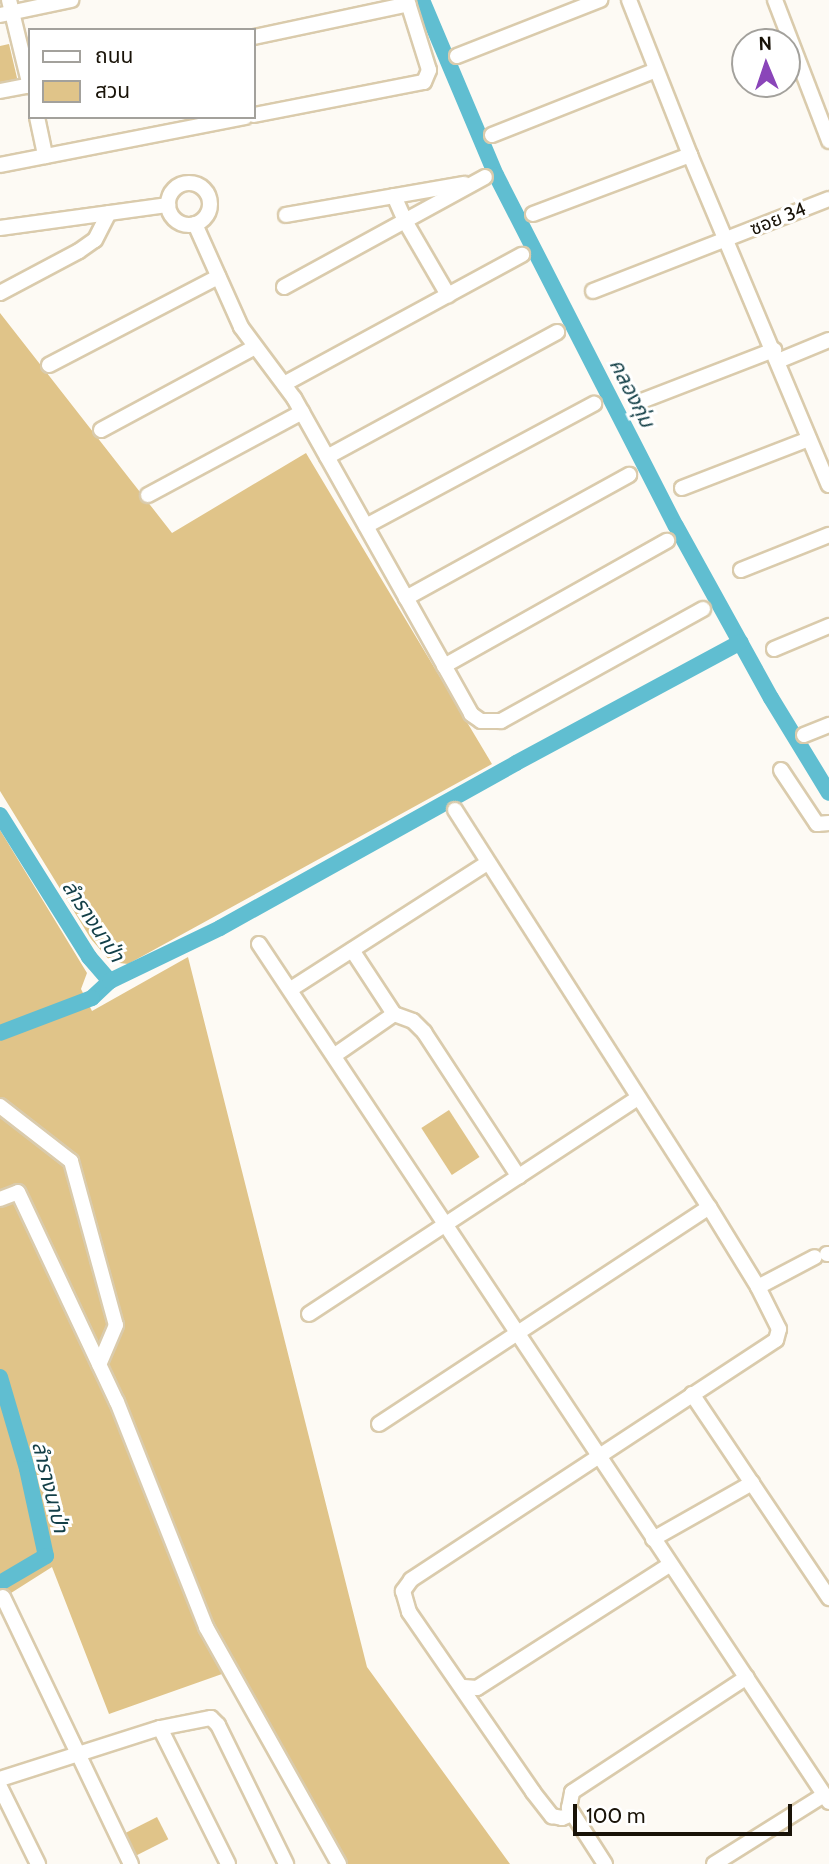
<!DOCTYPE html>
<html>
<head>
<meta charset="utf-8">
<style>
  body { margin:0 }
  #map { position:relative; width:829px; height:1864px; overflow:hidden; background:#fdfaf4; font-family:Cabin,"Noto Sans Thai",sans-serif }
  div>[style] { position:absolute }
  .green>* { inset:0; background:#e0c489; transform-origin:0 0 }
  .canal>* { height:16px; margin:-8px; padding:0 8px; transform-origin:8px; border-radius:8px; background:#60bed1 }
  .roads { filter:drop-shadow(2px 0 #dacbac) drop-shadow(-2px 0 #dacbac) drop-shadow(0 2px #dacbac) drop-shadow(0 -2px #dacbac) }
  .minor>* { height:14px; margin:-7px; padding:0 7px; transform-origin:7px; border-radius:7px; background:#fff }
  .minor>.ring { margin:-7px; padding:0; box-sizing:content-box; background:none; border:14px solid #fff; border-radius:50% }
  span { translate:-50% -50%; white-space:nowrap; text-align:center; line-height:1.15; -webkit-text-stroke:6px #fff; paint-order:stroke }
  .street-label { font-size:19px; color:#191308 }
  .water-label { font-size:21px; color:#133f47; font-style:italic }
  .legend { position:absolute; left:28px; top:28px; width:228px; height:91px; box-sizing:border-box; background:#fff; border:2px solid #a3a19c; margin:0; padding:9px 12px; list-style:none; font-size:21px; color:#191308 }
  .legend li { display:flex; align-items:center; gap:14px; height:35px }
  .legend b { width:35px; border:2px solid #a3a19c }
  .north { position:absolute; left:731px; top:28px; width:70px; height:70px; box-sizing:border-box; background:#fff; border:2px solid #a3a19c; border-radius:50%; rotate:358deg; font-size:19px; font-weight:700; line-height:28px; text-align:center; color:#191308 }
  .north::after { content:''; display:block; margin:auto; width:24px; height:32px; background:#8a45b9; clip-path:polygon(50% 0,100% 100%,50% 72%,0 100%) }
  .scale { position:absolute; left:573px; top:1804px; width:219px; height:32px; box-sizing:border-box; border:4px solid #191308; border-top:0; padding-left:9px; font-size:21px; line-height:24px; white-space:nowrap; color:#191308; -webkit-text-stroke:5px #fff; paint-order:stroke }
</style>
</head>
<body>
<div id="map">
  <div class="green">
    <div style="clip-path:polygon(9px 44px,18px 82px,0 86px,0 46px)"></div>
    <div style="clip-path:polygon(0 313px,172px 533px,306px 453px,492px 764px,128px 964px,111px 962px,91px 939px,0 791px)"></div>
    <div style="clip-path:polygon(0 830px,87px 973px,81px 989px,92px 1011px,188px 957px,367px 1667px,510px 1864px,331px 1864px,222px 1674px,109px 1714px,52px 1567px,0 1600px)"></div>
    <div style="left:449px;top:1110px;width:56px;height:33px;rotate:57deg"></div>
    <div style="left:157px;top:1817px;width:25px;height:36px;rotate:63deg"></div>
  </div>
  <div class="canal">
    <div style="left:422px;top:0;width:190px;rotate:67.1deg"></div>
    <div style="left:496px;top:175px;width:394px;rotate:62.9deg"></div>
    <div style="left:676px;top:526px;width:196px;rotate:61.1deg"></div>
    <div style="left:771px;top:698px;width:111px;rotate:58.6deg"></div>
    <div style="left:0;top:815px;width:168px;rotate:57.9deg"></div>
    <div style="left:89px;top:957px;width:32px;rotate:49deg"></div>
    <div style="left:110px;top:981px;width:25px;rotate:137deg"></div>
    <div style="left:92px;top:998px;width:98px;rotate:159.2deg"></div>
    <div style="left:110px;top:981px;width:122px;rotate:-25.7deg"></div>
    <div style="left:220px;top:928px;width:339px;rotate:-29.1deg"></div>
    <div style="left:516px;top:763px;width:255px;rotate:-28.3deg"></div>
    <div style="left:0;top:1377px;width:96px;rotate:73.6deg"></div>
    <div style="left:27px;top:1469px;width:89px;rotate:77.7deg"></div>
    <div style="left:46px;top:1556px;width:53px;rotate:149.6deg"></div>
  </div>
  <div class="roads">
    <div class="minor">
      <div style="left:9px;top:0;width:89px;rotate:76.3deg"></div>
      <div style="left:629px;top:0;width:167px;rotate:68.5deg"></div>
      <div style="left:690px;top:155px;width:358px;rotate:67.2deg"></div>
      <div style="left:775px;top:0;width:151px;rotate:69deg"></div>
      <div style="left:0;top:15px;width:73px;rotate:-11.9deg"></div>
      <div style="left:254px;top:37px;width:158px;rotate:-12deg"></div>
      <div style="left:457px;top:56px;width:154px;rotate:-21.4deg"></div>
      <div style="left:0;top:91px;width:31px;rotate:-11deg"></div>
      <div style="left:254px;top:115px;width:173px;rotate:-11deg"></div>
      <div style="left:424px;top:82px;width:13px;rotate:-67deg"></div>
      <div style="left:429px;top:70px;width:73px;rotate:-107.4deg"></div>
      <div style="left:37px;top:117px;width:40px;rotate:78deg"></div>
      <div style="left:492px;top:135px;width:176px;rotate:-21.6deg"></div>
      <div style="left:0;top:165px;width:250px;rotate:-11.1deg"></div>
      <div class="ring" style="left:168px;top:183px;width:28px;height:28px"></div>
      <div style="left:394px;top:196px;width:27px;rotate:66deg"></div>
      <div style="left:405px;top:221px;width:86px;rotate:59.8deg"></div>
      <div style="left:533px;top:214px;width:168px;rotate:-20.6deg"></div>
      <div style="left:286px;top:215px;width:181px;rotate:-9.9deg"></div>
      <div style="left:195px;top:224px;width:113px;rotate:65.9deg"></div>
      <div style="left:241px;top:327px;width:89px;rotate:53.3deg"></div>
      <div style="left:294px;top:398px;width:362px;rotate:60.7deg"></div>
      <div style="left:471px;top:714px;width:12px;rotate:35deg"></div>
      <div style="left:481px;top:721px;width:20px"></div>
      <div style="left:501px;top:721px;width:231px;rotate:-29deg"></div>
      <div style="left:0;top:228px;width:170px;rotate:-7.8deg"></div>
      <div style="left:284px;top:287px;width:229px;rotate:-28.7deg"></div>
      <div style="left:593px;top:291px;width:253px;rotate:-21.3deg"></div>
      <div style="left:0;top:293px;width:89px;rotate:-28deg"></div>
      <div style="left:79px;top:251px;width:19px;rotate:-35deg"></div>
      <div style="left:95px;top:240px;width:30px;rotate:-63deg"></div>
      <div style="left:778px;top:361px;width:55px;rotate:-22.4deg"></div>
      <div style="left:49px;top:365px;width:191px;rotate:-27.5deg"></div>
      <div style="left:284px;top:384px;width:271px;rotate:-28.5deg"></div>
      <div style="left:639px;top:402px;width:145px;rotate:-21.1deg"></div>
      <div style="left:101px;top:430px;width:175px;rotate:-28.3deg"></div>
      <div style="left:327px;top:457px;width:262px;rotate:-28.5deg"></div>
      <div style="left:682px;top:488px;width:136px;rotate:-21.1deg"></div>
      <div style="left:148px;top:495px;width:175px;rotate:-28.3deg"></div>
      <div style="left:366px;top:526px;width:259px;rotate:-28.2deg"></div>
      <div style="left:741px;top:570px;width:95px;rotate:-21.7deg"></div>
      <div style="left:406px;top:598px;width:255px;rotate:-28.9deg"></div>
      <div style="left:774px;top:649px;width:60px;rotate:-22.7deg"></div>
      <div style="left:444px;top:666px;width:256px;rotate:-29.3deg"></div>
      <div style="left:804px;top:735px;width:27px;rotate:-22deg"></div>
      <div style="left:781px;top:770px;width:65px;rotate:56.3deg"></div>
      <div style="left:817px;top:824px;width:12px;rotate:-5deg"></div>
      <div style="left:455px;top:810px;width:471px;rotate:57.4deg"></div>
      <div style="left:709px;top:1207px;width:94px;rotate:58.5deg"></div>
      <div style="left:758px;top:1287px;width:47px;rotate:63.4deg"></div>
      <div style="left:779px;top:1329px;width:11px;rotate:105deg"></div>
      <div style="left:776px;top:1340px;width:437px;rotate:146.7deg"></div>
      <div style="left:411px;top:1580px;width:14px;rotate:126deg"></div>
      <div style="left:403px;top:1591px;width:22px;rotate:74deg"></div>
      <div style="left:409px;top:1612px;width:219px;rotate:55.4deg"></div>
      <div style="left:533px;top:1792px;width:31px;rotate:52deg"></div>
      <div style="left:552px;top:1816px;width:10px;rotate:11deg"></div>
      <div style="left:562px;top:1818px;width:11px;rotate:-22deg"></div>
      <div style="left:259px;top:944px;width:1030px;rotate:56.4deg"></div>
      <div style="left:352px;top:950px;width:77px;rotate:56.7deg"></div>
      <div style="left:291px;top:989px;width:233px;rotate:-32.7deg"></div>
      <div style="left:335px;top:1055px;width:72px;rotate:-34.8deg"></div>
      <div style="left:394px;top:1014px;width:20px;rotate:20deg"></div>
      <div style="left:413px;top:1021px;width:16px;rotate:45deg"></div>
      <div style="left:424px;top:1032px;width:173px;rotate:56.8deg"></div>
      <div style="left:0;top:1106px;width:90px;rotate:37.8deg"></div>
      <div style="left:71px;top:1161px;width:170px;rotate:74.7deg"></div>
      <div style="left:116px;top:1325px;width:43px;rotate:113deg"></div>
      <div style="left:0;top:1199px;width:19px;rotate:-21deg"></div>
      <div style="left:18px;top:1192px;width:232px;rotate:64.8deg"></div>
      <div style="left:117px;top:1402px;width:242px;rotate:68.4deg"></div>
      <div style="left:206px;top:1627px;width:272px;rotate:60.7deg"></div>
      <div style="left:827px;top:1254px;width:2px"></div>
      <div style="left:758px;top:1287px;width:64px;rotate:-27.8deg"></div>
      <div style="left:309px;top:1314px;width:394px;rotate:-33.3deg"></div>
      <div style="left:692px;top:1394px;width:246px;rotate:56.1deg"></div>
      <div style="left:379px;top:1424px;width:395px;rotate:-33.3deg"></div>
      <div style="left:653px;top:1539px;width:114px;rotate:-29.5deg"></div>
      <div style="left:3px;top:1597px;width:296px;rotate:64.4deg"></div>
      <div style="left:464px;top:1687px;width:13px;rotate:4deg"></div>
      <div style="left:477px;top:1688px;width:228px;rotate:-32.6deg"></div>
      <div style="left:160px;top:1728px;width:152px;rotate:63.4deg"></div>
      <div style="left:0;top:1779px;width:168px;rotate:-17.7deg"></div>
      <div style="left:160px;top:1728px;width:52px;rotate:-11.1deg"></div>
      <div style="left:211px;top:1718px;width:10px;rotate:45deg"></div>
      <div style="left:218px;top:1725px;width:155px;rotate:63.9deg"></div>
      <div style="left:0;top:1787px;width:86px;rotate:63.7deg"></div>
      <div style="left:605px;top:1864px;width:67px;rotate:-122.7deg"></div>
      <div style="left:569px;top:1808px;width:16px;rotate:-79deg"></div>
      <div style="left:572px;top:1792px;width:209px;rotate:-33.3deg"></div>
      <div style="left:714px;top:1864px;width:130px;rotate:-32.1deg"></div>
    </div>
  </div>
  <div class="street-label">
    <span style="left:778px;top:219px;rotate:-22deg">ซอย 34</span>
  </div>
  <div class="water-label">
    <span style="left:632px;top:393px;rotate:63deg">คลองกุ่ม</span>
    <span style="left:93px;top:921px;rotate:56deg">ลำรางนาป่า</span>
    <span style="left:50px;top:1487px;rotate:76deg">ลำรางนาป่า</span>
  </div>
  <ul class="legend">
  <li><b style="height:9px;background:#fff"></b>ถนน</li>
  <li><b style="height:19px;background:#e0c489"></b>สวน</li>
  </ul>
  <div class="north">N</div>
  <div class="scale">100 m</div>
</div>
</body>
</html>
